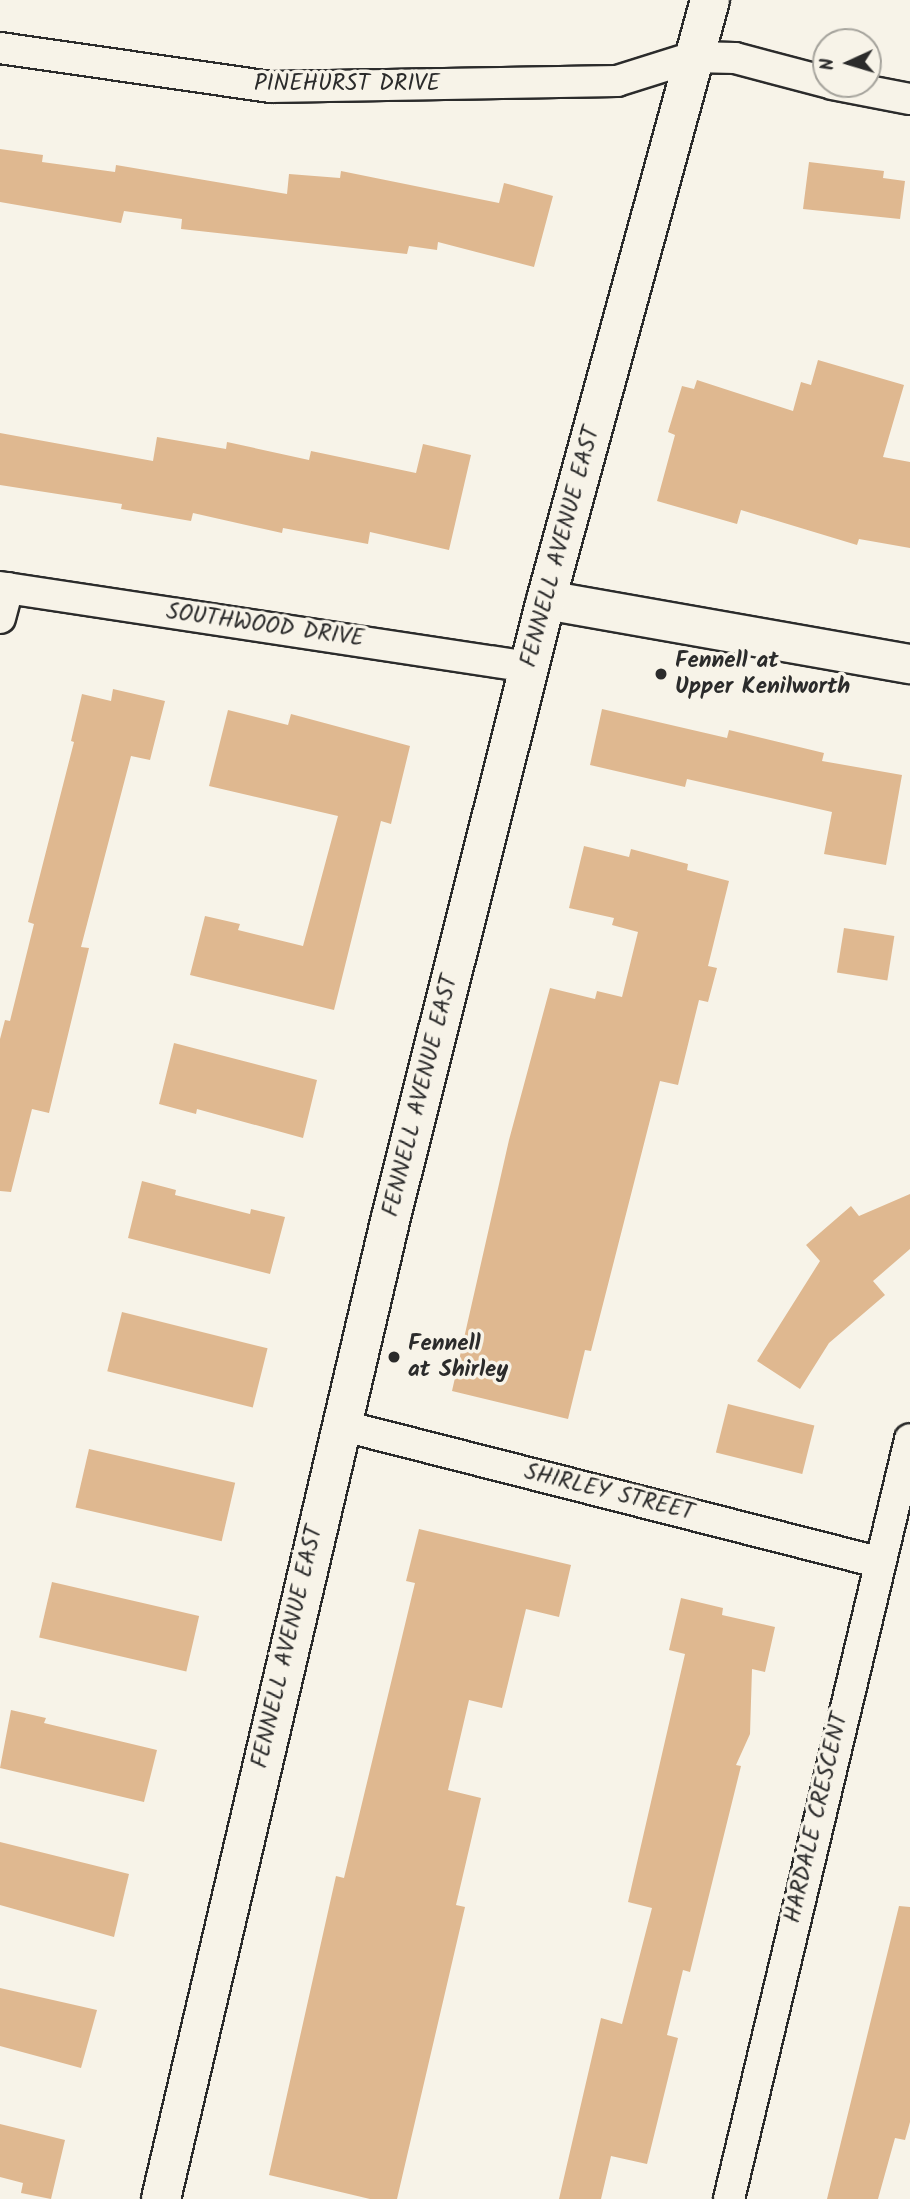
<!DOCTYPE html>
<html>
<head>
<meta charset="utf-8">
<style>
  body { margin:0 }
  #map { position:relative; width:910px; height:2199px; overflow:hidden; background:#f7f3e8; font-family:Kalam,sans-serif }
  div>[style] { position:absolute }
  .building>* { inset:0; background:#dfb890; transform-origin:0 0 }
  .roads { filter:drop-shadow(2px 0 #2b2b2b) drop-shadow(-2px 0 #2b2b2b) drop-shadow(0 2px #2b2b2b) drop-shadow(0 -2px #2b2b2b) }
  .street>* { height:30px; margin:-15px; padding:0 15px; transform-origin:15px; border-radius:15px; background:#f7f3e8 }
  .secondary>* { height:38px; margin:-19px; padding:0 19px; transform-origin:19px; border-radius:19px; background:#f7f3e8 }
  .dots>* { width:19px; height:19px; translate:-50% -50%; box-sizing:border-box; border:4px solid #f7f3e8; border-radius:50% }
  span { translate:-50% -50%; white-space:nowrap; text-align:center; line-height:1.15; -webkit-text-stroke:7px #f7f3e8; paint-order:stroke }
  .street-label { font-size:23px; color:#2b2b2b }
  .poi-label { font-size:23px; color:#2b2b2b; font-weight:700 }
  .left { translate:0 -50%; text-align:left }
  .north { position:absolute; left:812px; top:28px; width:70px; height:70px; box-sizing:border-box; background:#f7f3e8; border:2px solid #a5a39c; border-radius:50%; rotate:266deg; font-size:19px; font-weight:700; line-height:28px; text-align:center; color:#2b2b2b }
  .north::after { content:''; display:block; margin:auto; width:24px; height:32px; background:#2b2b2b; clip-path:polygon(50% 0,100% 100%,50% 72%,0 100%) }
</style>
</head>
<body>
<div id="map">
  <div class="building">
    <div style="clip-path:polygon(0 149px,43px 155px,42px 162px,115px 172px,116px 165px,287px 194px,289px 174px,340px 178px,341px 171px,499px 203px,504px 183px,553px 196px,534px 267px,438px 242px,437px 250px,409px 246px,407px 254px,181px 229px,182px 219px,124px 211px,121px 223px,0 202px)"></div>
    <div style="clip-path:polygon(809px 162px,884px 171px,883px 178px,905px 181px,900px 219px,803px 209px)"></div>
    <div style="clip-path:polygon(818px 360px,904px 385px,883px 457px,910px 462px,910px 548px,859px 539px,857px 545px,741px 510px,737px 524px,657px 501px,675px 435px,668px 432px,682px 386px,694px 389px,697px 380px,793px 411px,801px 382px,811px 385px)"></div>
    <div style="clip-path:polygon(0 433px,153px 461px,157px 437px,226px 449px,227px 442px,309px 460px,311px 451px,416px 473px,423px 444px,471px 455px,449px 550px,370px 532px,368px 544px,283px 528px,282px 533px,193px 513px,191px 521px,121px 509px,122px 504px,0 485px)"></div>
    <div style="clip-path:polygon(113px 689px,165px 701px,150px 760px,131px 756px,81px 947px,89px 948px,49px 1113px,32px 1109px,11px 1192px,0 1191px,0 1039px,5px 1020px,10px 1021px,34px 924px,28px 922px,74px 742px,71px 741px,82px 694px,111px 701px)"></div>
    <div style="clip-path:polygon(602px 709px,727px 738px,729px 730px,824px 753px,822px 761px,902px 775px,886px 865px,824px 854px,832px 812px,687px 779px,685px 787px,590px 765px)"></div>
    <div style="clip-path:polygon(228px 710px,288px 725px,291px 714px,410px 746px,391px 824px,381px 821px,334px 1010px,190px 975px,205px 916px,240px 924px,238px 930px,303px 946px,338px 816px,209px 786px)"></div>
    <div style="clip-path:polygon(584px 846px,629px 857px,631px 849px,688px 864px,687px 870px,729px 881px,708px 966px,717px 968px,708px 1002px,699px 1000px,678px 1085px,660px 1081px,591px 1351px,585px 1350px,568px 1419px,452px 1391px,509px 1140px,550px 988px,595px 999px,597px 991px,622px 997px,638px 932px,612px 925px,614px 918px,569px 908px)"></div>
    <div style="left:844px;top:928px;width:51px;height:45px;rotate:9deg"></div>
    <div style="clip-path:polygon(174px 1043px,317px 1080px,303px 1138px,197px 1109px,196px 1114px,159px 1104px)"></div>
    <div style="clip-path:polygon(142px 1181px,176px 1190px,175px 1195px,250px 1214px,251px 1209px,285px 1217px,270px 1274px,128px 1238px)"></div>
    <div style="clip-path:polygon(910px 1194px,910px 1249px,873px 1281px,885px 1295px,829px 1343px,800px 1389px,757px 1361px,820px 1261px,806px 1245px,851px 1206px,859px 1216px)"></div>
    <div style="left:122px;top:1312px;width:150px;height:61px;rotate:14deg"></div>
    <div style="left:728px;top:1404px;width:89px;height:50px;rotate:14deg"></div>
    <div style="left:89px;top:1449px;width:150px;height:60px;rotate:13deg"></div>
    <div style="clip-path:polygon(419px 1529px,571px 1565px,559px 1617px,526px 1609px,502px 1708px,469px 1700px,448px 1790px,481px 1798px,456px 1905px,465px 1907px,397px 2199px,370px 2199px,269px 2175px,336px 1876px,344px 1878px,415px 1583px,406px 1581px)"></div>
    <div style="left:52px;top:1582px;width:151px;height:57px;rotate:13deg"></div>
    <div style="clip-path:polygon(681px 1598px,723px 1608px,722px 1615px,775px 1627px,765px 1672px,752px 1669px,750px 1734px,736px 1765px,741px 1766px,690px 1972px,683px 1970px,667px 2035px,678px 2038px,647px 2164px,611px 2156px,601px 2199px,559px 2199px,601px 2018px,622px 2024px,652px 1908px,628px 1902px,685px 1654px,669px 1650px)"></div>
    <div style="clip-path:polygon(11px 1710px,46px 1718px,44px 1723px,157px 1750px,144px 1802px,0 1768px)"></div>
    <div style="clip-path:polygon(0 1842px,129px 1874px,114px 1937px,0 1905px)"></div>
    <div style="clip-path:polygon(899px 1906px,910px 1907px,910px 2122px,905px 2140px,895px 2138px,878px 2199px,827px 2199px)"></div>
    <div style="clip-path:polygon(0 1988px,97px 2010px,81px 2068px,0 2046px)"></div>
    <div style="clip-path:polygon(0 2124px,65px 2140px,51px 2199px,21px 2193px,23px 2183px,0 2177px)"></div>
  </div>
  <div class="roads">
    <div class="street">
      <div style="left:0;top:48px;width:274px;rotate:8.2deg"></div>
      <div style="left:271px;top:87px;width:346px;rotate:-1deg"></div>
      <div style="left:617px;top:81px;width:80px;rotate:-17.5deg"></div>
      <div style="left:693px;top:57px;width:42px;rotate:1.4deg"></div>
      <div style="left:735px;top:58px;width:94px;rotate:14.8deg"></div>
      <div style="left:832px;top:84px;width:79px;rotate:10.9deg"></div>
      <div style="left:0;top:587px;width:535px;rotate:8.6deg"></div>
      <div style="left:0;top:618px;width:31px;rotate:-75deg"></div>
      <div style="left:340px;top:1425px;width:555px;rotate:14.29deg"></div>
      <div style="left:729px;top:2199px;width:781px;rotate:-76.6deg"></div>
    </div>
    <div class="secondary">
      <div style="left:546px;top:600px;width:370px;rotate:10deg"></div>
      <div style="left:161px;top:2199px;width:1004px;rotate:-76.82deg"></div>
      <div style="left:390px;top:1221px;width:640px;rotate:-75.9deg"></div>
      <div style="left:546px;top:600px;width:622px;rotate:-74.71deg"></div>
    </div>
  </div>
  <div class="dots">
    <div style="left:661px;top:674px;background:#2b2b2b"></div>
    <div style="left:394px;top:1357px;background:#2b2b2b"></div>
  </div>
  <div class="street-label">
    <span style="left:347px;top:84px">PINEHURST DRIVE</span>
    <span style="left:561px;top:547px;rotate:-75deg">FENNELL AVENUE EAST</span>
    <span style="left:265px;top:626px;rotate:8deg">SOUTHWOOD DRIVE</span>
    <span style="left:421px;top:1096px;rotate:-76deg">FENNELL AVENUE EAST</span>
    <span style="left:609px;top:1493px;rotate:14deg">SHIRLEY STREET</span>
    <span style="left:288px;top:1647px;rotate:-77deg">FENNELL AVENUE EAST</span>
    <span style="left:817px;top:1818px;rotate:-77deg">HARDALE CRESCENT</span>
  </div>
  <div class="poi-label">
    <span class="left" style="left:675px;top:674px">Fennell at<br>Upper Kenilworth</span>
    <span class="left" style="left:408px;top:1357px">Fennell<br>at Shirley</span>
  </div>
  <div class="north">N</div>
</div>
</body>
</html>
